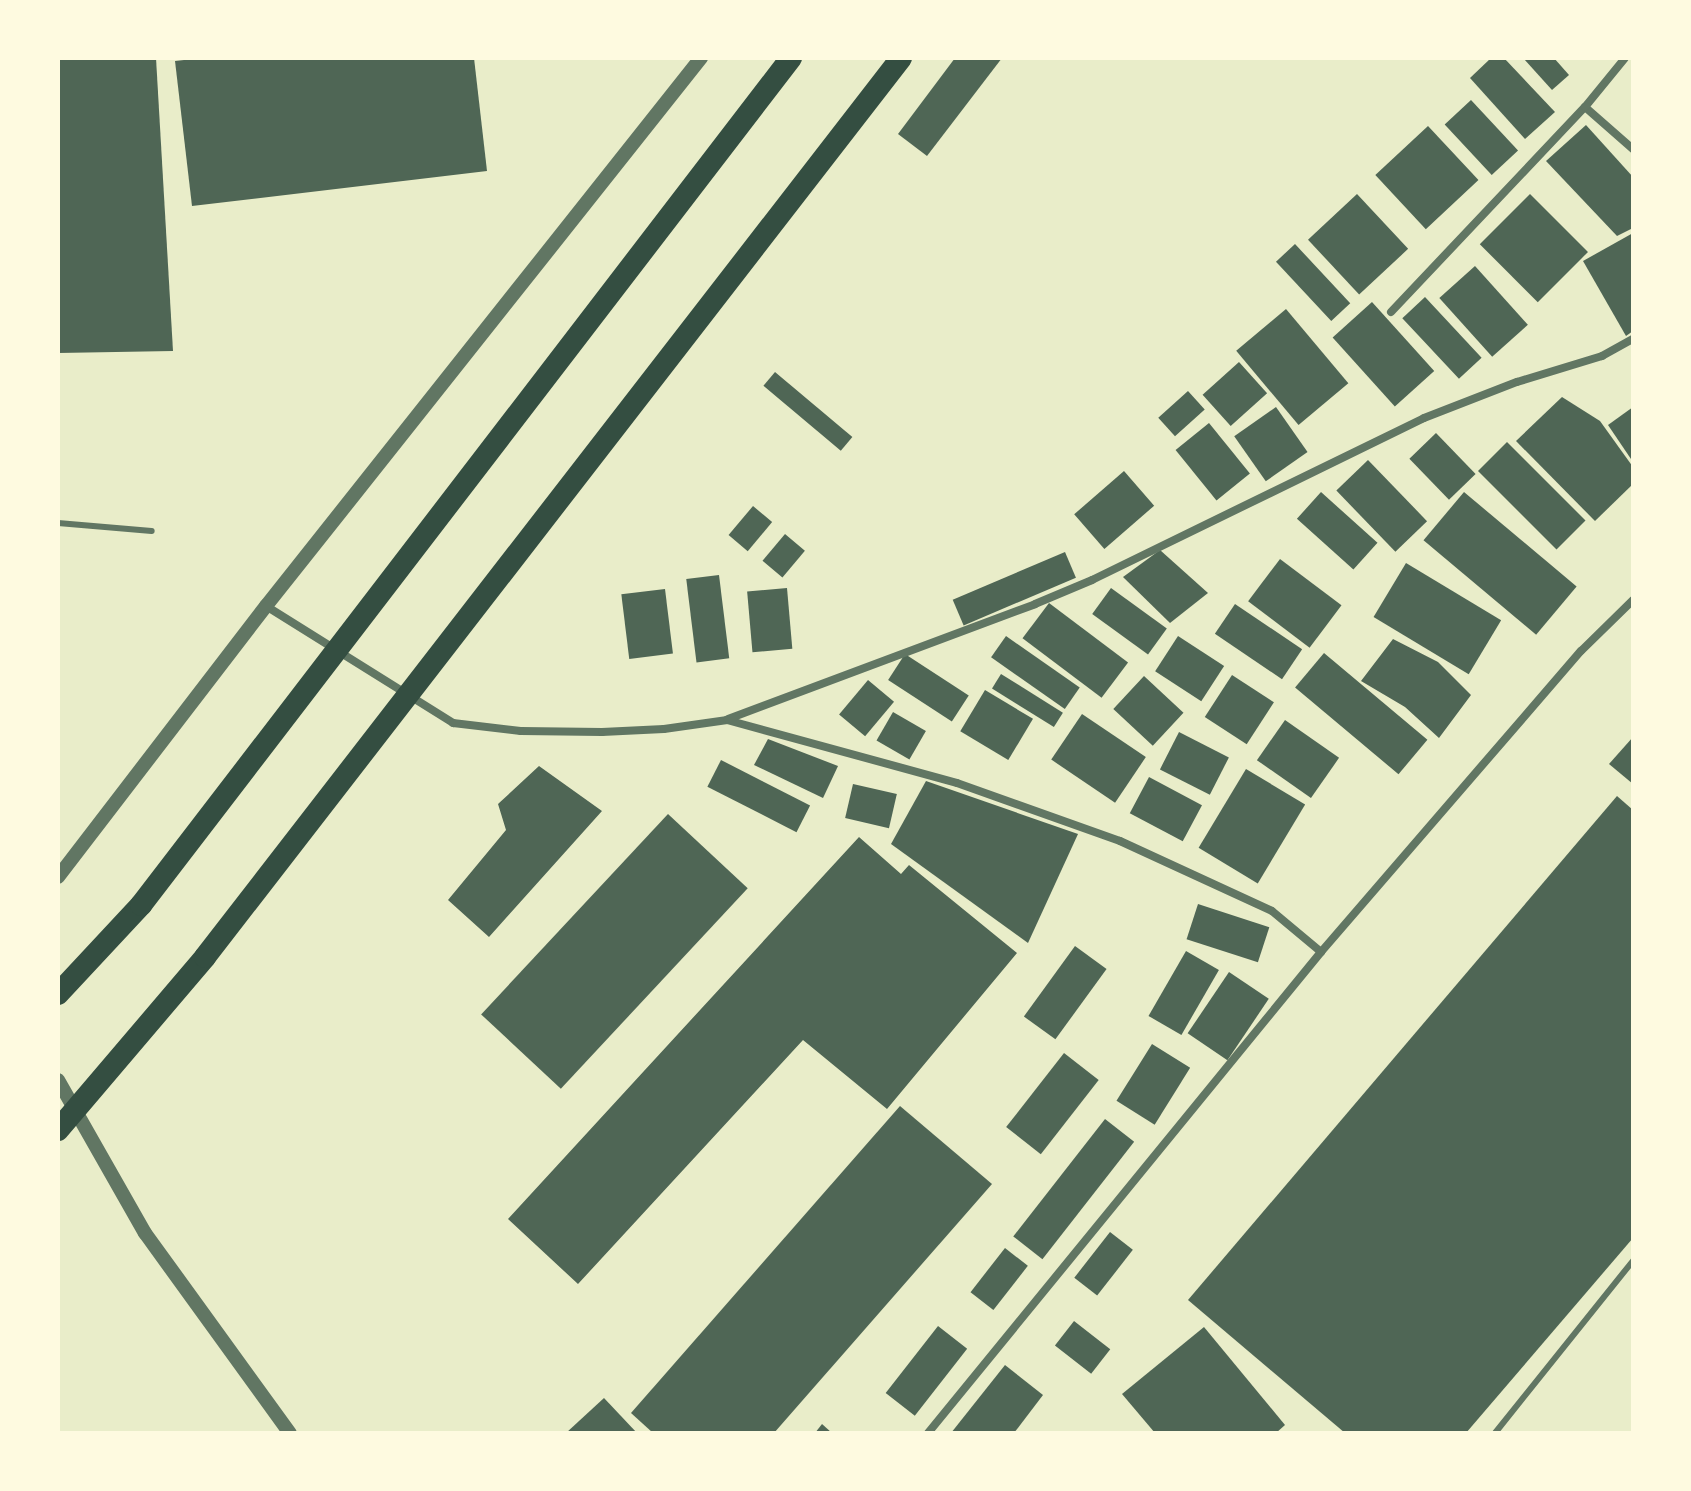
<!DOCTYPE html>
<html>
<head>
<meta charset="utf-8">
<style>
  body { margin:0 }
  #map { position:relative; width:1691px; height:1491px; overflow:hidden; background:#e9edc9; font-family:"PT Sans Narrow",sans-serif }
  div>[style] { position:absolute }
  .building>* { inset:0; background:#4f6655; transform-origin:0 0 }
  .service>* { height:6px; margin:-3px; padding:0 3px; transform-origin:3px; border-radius:3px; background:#617663 }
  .minor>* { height:8px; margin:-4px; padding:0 4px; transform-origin:4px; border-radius:4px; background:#617663 }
  .tertiary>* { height:14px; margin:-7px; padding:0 7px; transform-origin:7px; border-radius:7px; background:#617663 }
  .trunk>* { height:22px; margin:-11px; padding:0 11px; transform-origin:11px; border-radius:11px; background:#344e41 }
  span { translate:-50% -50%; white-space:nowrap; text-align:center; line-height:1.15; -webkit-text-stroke:8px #fefae0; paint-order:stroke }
  .frame { position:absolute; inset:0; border:60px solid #fefae0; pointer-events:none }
</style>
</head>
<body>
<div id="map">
  <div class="building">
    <div style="clip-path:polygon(58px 58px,156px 58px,173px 351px,58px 353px)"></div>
    <div style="clip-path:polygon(202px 58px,474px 58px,487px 171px,192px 206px,175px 61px)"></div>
    <div style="clip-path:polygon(955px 58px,1002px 58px,927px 156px,898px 134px)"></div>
    <div style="clip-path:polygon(1491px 58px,1504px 58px,1555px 112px,1525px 139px,1470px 78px)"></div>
    <div style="clip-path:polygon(1523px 58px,1554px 58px,1569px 75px,1552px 90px)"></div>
    <div style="left:1471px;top:100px;width:69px;height:36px;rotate:47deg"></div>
    <div style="clip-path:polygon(1586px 125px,1633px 177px,1633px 228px,1617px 236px,1546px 161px)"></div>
    <div style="left:1428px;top:126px;width:74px;height:72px;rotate:47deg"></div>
    <div style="left:1357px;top:194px;width:75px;height:67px;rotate:47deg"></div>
    <div style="left:1530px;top:194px;width:82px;height:71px;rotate:45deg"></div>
    <div style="clip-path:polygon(1633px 233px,1633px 331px,1626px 336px,1583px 261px)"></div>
    <div style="left:1295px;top:244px;width:81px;height:26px;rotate:47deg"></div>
    <div style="left:1475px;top:266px;width:79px;height:48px;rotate:48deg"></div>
    <div style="left:1425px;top:297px;width:83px;height:31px;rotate:47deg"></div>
    <div style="left:1372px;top:302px;width:93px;height:53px;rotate:48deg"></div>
    <div style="left:1286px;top:309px;width:97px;height:65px;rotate:50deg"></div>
    <div style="left:1239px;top:362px;width:42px;height:49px;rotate:48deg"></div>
    <div style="left:775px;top:372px;width:101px;height:18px;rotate:40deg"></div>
    <div style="left:1188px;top:391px;width:25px;height:40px;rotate:48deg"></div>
    <div style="clip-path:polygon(1562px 397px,1600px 421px,1633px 467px,1633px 484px,1595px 521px,1516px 441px)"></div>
    <div style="left:1276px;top:407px;width:55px;height:51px;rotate:55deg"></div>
    <div style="clip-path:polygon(1633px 407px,1633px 462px,1608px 425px)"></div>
    <div style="left:1209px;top:423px;width:65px;height:43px;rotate:51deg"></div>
    <div style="left:1436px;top:433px;width:57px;height:37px;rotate:46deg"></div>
    <div style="left:1507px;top:442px;width:111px;height:41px;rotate:45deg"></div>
    <div style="left:1368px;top:460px;width:85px;height:44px;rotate:46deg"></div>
    <div style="left:1124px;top:471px;width:46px;height:66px;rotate:49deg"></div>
    <div style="left:1321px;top:492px;width:76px;height:36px;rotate:42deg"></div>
    <div style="left:1464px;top:492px;width:147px;height:63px;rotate:40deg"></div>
    <div style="left:753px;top:506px;width:25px;height:38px;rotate:40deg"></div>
    <div style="left:785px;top:534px;width:26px;height:35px;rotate:40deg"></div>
    <div style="clip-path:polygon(1160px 550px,1208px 593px,1170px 623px,1123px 577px)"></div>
    <div style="left:1065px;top:552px;width:28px;height:122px;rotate:67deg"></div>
    <div style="left:1280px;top:559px;width:77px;height:53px;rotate:37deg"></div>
    <div style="left:1406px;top:563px;width:111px;height:63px;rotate:31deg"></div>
    <div style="left:719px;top:575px;width:84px;height:33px;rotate:83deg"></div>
    <div style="left:787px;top:588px;width:61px;height:40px;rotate:85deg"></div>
    <div style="left:1111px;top:588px;width:69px;height:32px;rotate:36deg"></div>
    <div style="left:665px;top:589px;width:65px;height:44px;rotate:83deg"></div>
    <div style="left:1049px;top:603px;width:99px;height:44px;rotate:37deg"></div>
    <div style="left:1235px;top:604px;width:81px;height:36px;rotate:34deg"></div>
    <div style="left:1006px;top:636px;width:90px;height:26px;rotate:35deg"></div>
    <div style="left:1178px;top:636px;width:55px;height:42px;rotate:33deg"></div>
    <div style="clip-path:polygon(1393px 639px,1438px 662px,1471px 695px,1439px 738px,1405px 707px,1361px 681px)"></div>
    <div style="left:1324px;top:653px;width:135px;height:45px;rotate:40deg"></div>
    <div style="left:905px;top:654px;width:76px;height:31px;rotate:33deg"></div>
    <div style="left:1001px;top:674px;width:73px;height:17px;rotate:32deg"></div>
    <div style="left:1232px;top:675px;width:50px;height:50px;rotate:33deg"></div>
    <div style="left:1144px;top:676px;width:54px;height:45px;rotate:43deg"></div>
    <div style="left:868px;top:680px;width:34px;height:45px;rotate:40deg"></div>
    <div style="left:985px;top:690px;width:56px;height:48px;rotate:31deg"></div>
    <div style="left:893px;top:712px;width:38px;height:33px;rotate:30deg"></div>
    <div style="left:1082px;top:714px;width:77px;height:55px;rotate:34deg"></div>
    <div style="left:1285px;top:720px;width:66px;height:49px;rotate:35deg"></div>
    <div style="left:1179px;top:732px;width:56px;height:42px;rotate:27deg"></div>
    <div style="clip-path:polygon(1633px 737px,1633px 784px,1609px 764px)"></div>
    <div style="clip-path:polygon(768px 739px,838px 766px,823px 798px,754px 765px)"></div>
    <div style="left:721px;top:760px;width:100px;height:30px;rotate:27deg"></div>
    <div style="clip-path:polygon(539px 766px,602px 811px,489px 937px,448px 900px,506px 830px,498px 804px)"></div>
    <div style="left:1246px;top:769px;width:69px;height:92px;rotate:31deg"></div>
    <div style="left:1149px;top:777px;width:60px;height:41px;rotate:28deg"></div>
    <div style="clip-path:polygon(926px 781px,1078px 834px,1028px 943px,891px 844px)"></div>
    <div style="left:853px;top:784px;width:45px;height:35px;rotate:13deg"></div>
    <div style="clip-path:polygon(1617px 796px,1633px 810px,1633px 1238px,1466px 1433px,1345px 1433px,1188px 1300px)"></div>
    <div style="left:668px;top:814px;width:109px;height:274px;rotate:43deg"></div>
    <div style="clip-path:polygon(859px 837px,901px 874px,909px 865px,1017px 953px,887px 1109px,803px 1040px,578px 1284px,508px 1219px)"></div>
    <div style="left:1198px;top:904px;width:75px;height:37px;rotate:18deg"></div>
    <div style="left:1075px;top:946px;width:39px;height:87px;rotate:36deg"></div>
    <div style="left:1186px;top:951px;width:38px;height:75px;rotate:30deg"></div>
    <div style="left:1229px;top:972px;width:48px;height:74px;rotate:34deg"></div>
    <div style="left:1152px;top:1044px;width:45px;height:67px;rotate:32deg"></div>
    <div style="left:1064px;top:1053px;width:44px;height:94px;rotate:38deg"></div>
    <div style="clip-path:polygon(900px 1106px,992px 1184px,774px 1433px,653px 1433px,631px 1413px)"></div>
    <div style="left:1105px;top:1119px;width:37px;height:149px;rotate:38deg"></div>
    <div style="left:1110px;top:1232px;width:29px;height:58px;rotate:38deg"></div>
    <div style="left:1005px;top:1248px;width:29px;height:56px;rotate:38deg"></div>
    <div style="left:1074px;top:1321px;width:46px;height:31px;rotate:38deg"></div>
    <div style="left:938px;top:1326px;width:37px;height:85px;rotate:38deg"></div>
    <div style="clip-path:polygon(1204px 1327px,1285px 1425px,1276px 1433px,1155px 1433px,1122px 1394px)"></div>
    <div style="clip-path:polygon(1005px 1365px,1043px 1395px,1014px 1433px,951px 1433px)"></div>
    <div style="clip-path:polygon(604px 1398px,637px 1433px,566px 1433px)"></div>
    <div style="clip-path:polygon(822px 1424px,832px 1433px,815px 1433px)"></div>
  </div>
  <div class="service">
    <div style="left:58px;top:523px;width:94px;rotate:4.9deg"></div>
    <div style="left:1495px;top:1433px;width:221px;rotate:-51.3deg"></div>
  </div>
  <div class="minor">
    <div style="left:1585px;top:107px;width:64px;rotate:41.2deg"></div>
    <div style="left:1391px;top:312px;width:282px;rotate:-46.6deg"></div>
    <div style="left:1585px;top:107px;width:63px;rotate:-50.8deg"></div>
    <div style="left:266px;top:606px;width:221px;rotate:32deg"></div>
    <div style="left:453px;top:723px;width:68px;rotate:6.7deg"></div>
    <div style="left:521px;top:731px;width:81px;rotate:0.7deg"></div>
    <div style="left:602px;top:732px;width:62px;rotate:-2.8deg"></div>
    <div style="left:664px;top:729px;width:64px;rotate:-8.1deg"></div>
    <div style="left:727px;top:720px;width:238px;rotate:15.3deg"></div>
    <div style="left:957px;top:783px;width:173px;rotate:19.6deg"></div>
    <div style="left:1120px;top:841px;width:167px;rotate:24.7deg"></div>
    <div style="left:1272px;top:911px;width:64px;rotate:39.9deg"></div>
    <div style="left:728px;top:719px;width:328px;rotate:-20.5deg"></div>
    <div style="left:1035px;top:604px;width:62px;rotate:-22.8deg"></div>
    <div style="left:1092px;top:580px;width:369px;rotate:-26deg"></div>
    <div style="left:1424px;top:418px;width:100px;rotate:-21.2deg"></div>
    <div style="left:1517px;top:382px;width:89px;rotate:-17deg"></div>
    <div style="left:1602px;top:356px;width:35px;rotate:-29deg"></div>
    <div style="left:928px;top:1433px;width:621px;rotate:-50.75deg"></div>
    <div style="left:1321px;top:952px;width:398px;rotate:-49.2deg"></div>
    <div style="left:1581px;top:651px;width:73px;rotate:-44.4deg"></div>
  </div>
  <div class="tertiary">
    <div style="left:58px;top:877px;width:342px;rotate:-52.5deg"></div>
    <div style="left:266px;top:606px;width:700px;rotate:-51.56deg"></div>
    <div style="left:58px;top:1080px;width:176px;rotate:60.4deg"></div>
    <div style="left:145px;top:1233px;width:247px;rotate:54.1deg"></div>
  </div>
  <div class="trunk">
    <div style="left:58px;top:994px;width:122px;rotate:-47deg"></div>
    <div style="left:141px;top:905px;width:1068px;rotate:-52.5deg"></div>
    <div style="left:58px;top:1130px;width:227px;rotate:-49.6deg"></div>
    <div style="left:205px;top:957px;width:1137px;rotate:-52.25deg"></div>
  </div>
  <div class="frame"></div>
</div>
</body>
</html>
